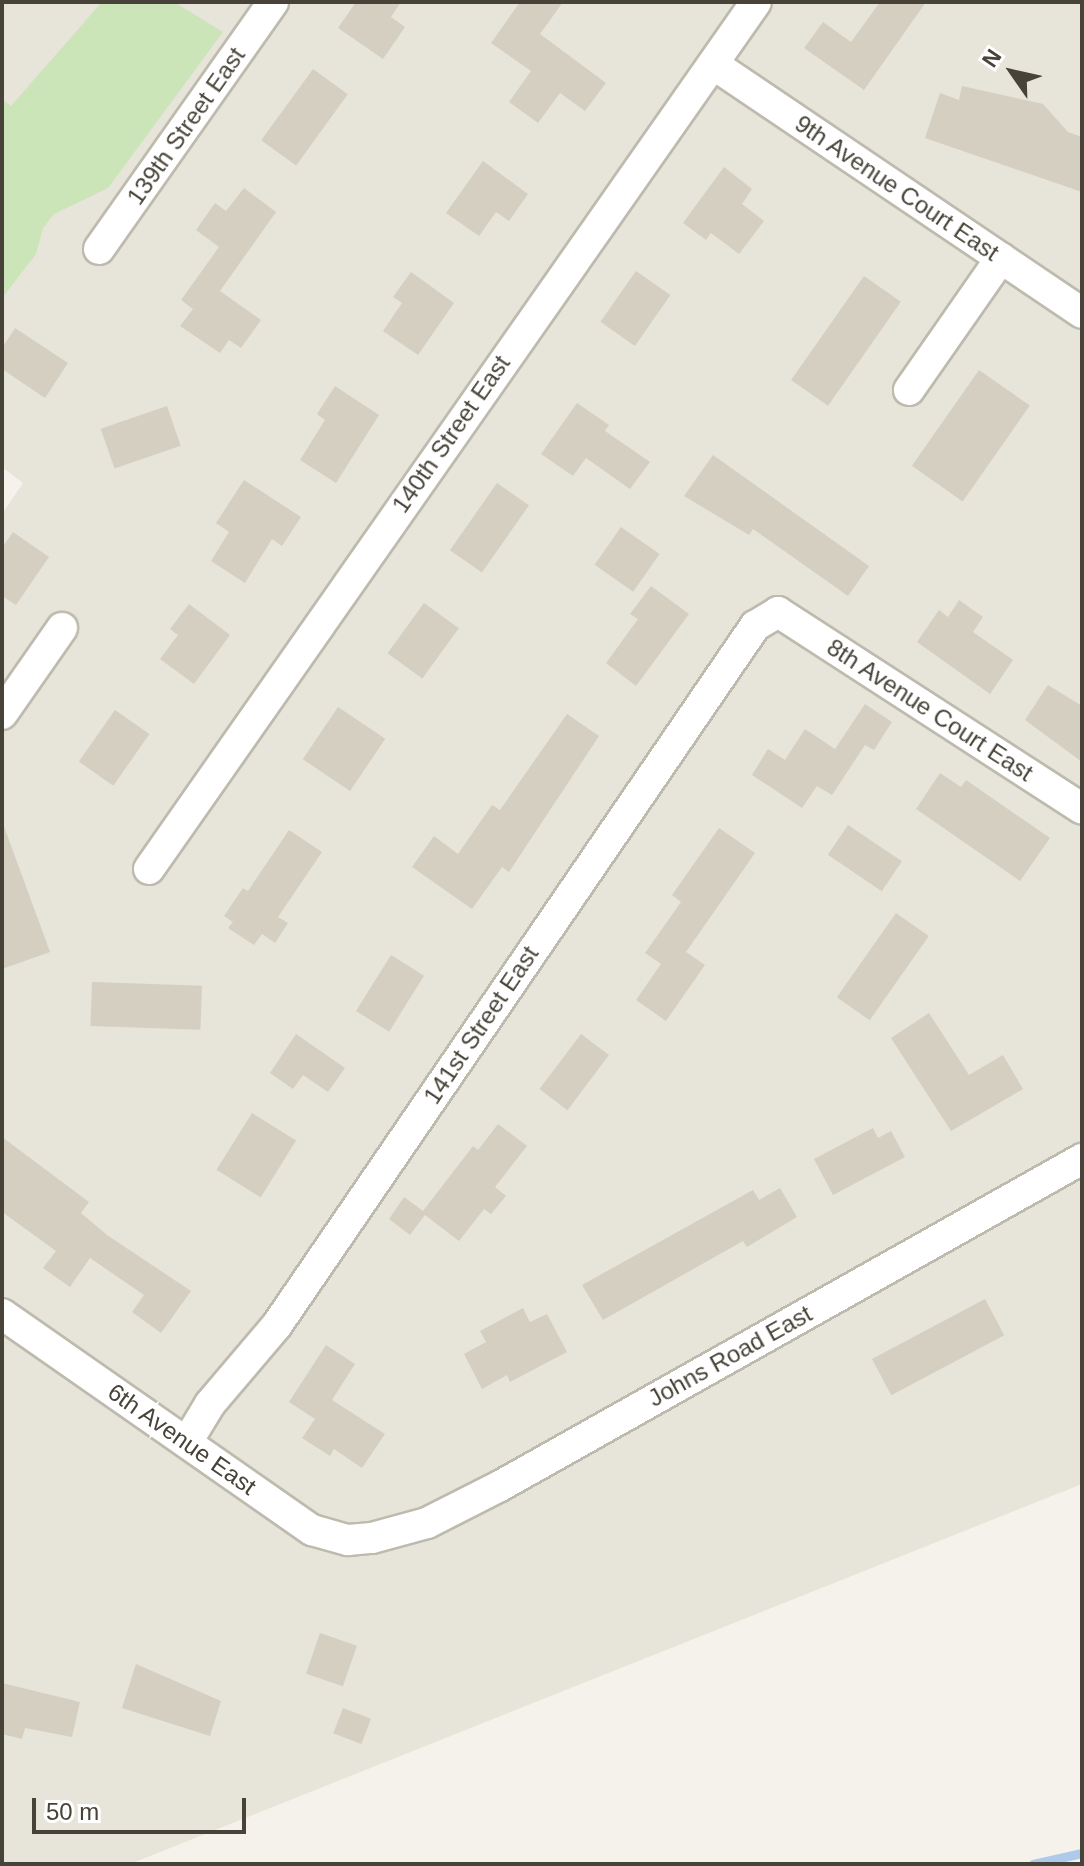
<!DOCTYPE html>
<html>
<head>
<meta charset="utf-8">
<style>
  body { margin:0 }
  #map { position:relative; width:1084px; height:1866px; overflow:hidden; background:#f4f2eb; font-family:Helvetica,sans-serif }
  div>[style] { position:absolute }
  .residential>* { inset:0; background:#e7e4d9 }
  .green>* { inset:0; background:#cbe4b8 }
  .stream>* { height:9px; margin:-4.5px; padding:0 4.5px; transform-origin:4.5px; border-radius:4.5px; background:#aecaea }
  .building>* { inset:0; background:#d4cfc1; transform-origin:0 0 }
  .roads { filter:drop-shadow(2px 0 #bebaae) drop-shadow(-2px 0 #bebaae) drop-shadow(0 2px #bebaae) drop-shadow(0 -2px #bebaae) }
  .minor>* { height:30px; margin:-15px; padding:0 15px; transform-origin:15px; border-radius:15px; background:#fff }
  span { translate:-50% -50%; white-space:nowrap; text-align:center; line-height:1.15; -webkit-text-stroke:7px #fff; paint-order:stroke }
  .street-label { font-size:24px; color:#474339 }
  .frame { position:absolute; inset:0; border:4px solid #474339; pointer-events:none }
  .north { position:absolute; left:972px; top:32px; width:80px; height:80px; -webkit-text-stroke:6px #fff; paint-order:stroke; rotate:304deg; font-size:22px; font-weight:700; line-height:32px; text-align:center; color:#474339 }
  .north::after { content:''; display:block; margin:auto; width:28px; height:36px; background:#474339; clip-path:polygon(50% 0,100% 100%,50% 72%,0 100%) }
  .scale { position:absolute; left:32px; top:1798px; width:214px; height:36px; box-sizing:border-box; border:4px solid #474339; border-top:0; padding-left:10px; font-size:24px; line-height:28px; white-space:nowrap; color:#474339; -webkit-text-stroke:6px #fff; paint-order:stroke }
</style>
</head>
<body>
<div id="map">
  <div class="residential">
    <div style="clip-path:polygon(2px 2px,1082px 2px,1082px 1484px,130px 1864px,2px 1864px,2px 514px,23px 483px,2px 467px)"></div>
  </div>
  <div class="green">
    <div style="clip-path:polygon(102px 2px,174px 2px,223px 32px,108px 188px,54px 214px,43px 228px,36px 254px,2px 298px,2px 99px,11px 106px)"></div>
  </div>
  <div class="stream">
    <div style="left:1033px;top:1864px;width:50px;rotate:-12.7deg"></div>
  </div>
  <div class="building">
    <div style="clip-path:polygon(356px 2px,401px 2px,391px 17px,405px 27px,383px 59px,338px 28px)"></div>
    <div style="clip-path:polygon(520px 2px,563px 2px,540px 34px,606px 83px,585px 111px,560px 93px,538px 123px,509px 102px,531px 71px,491px 43px)"></div>
    <div style="clip-path:polygon(880px 2px,926px 2px,864px 90px,804px 48px,823px 22px,851px 42px)"></div>
    <div style="left:313px;top:69px;width:43px;height:88px;rotate:36deg"></div>
    <div style="clip-path:polygon(962px 86px,1043px 104px,1068px 132px,1082px 137px,1082px 192px,925px 138px,940px 93px,959px 100px)"></div>
    <div style="clip-path:polygon(483px 161px,528px 194px,509px 221px,496px 212px,479px 236px,446px 213px)"></div>
    <div style="clip-path:polygon(724px 167px,752px 189px,742px 204px,764px 221px,739px 254px,711px 233px,706px 240px,683px 223px)"></div>
    <div style="clip-path:polygon(244px 188px,276px 212px,220px 291px,261px 320px,241px 348px,229px 340px,220px 353px,180px 326px,193px 309px,181px 300px,219px 247px,196px 230px,215px 203px,226px 211px)"></div>
    <div style="left:636px;top:271px;width:42px;height:62px;rotate:35deg"></div>
    <div style="clip-path:polygon(411px 272px,454px 303px,418px 355px,383px 331px,402px 303px,393px 297px)"></div>
    <div style="left:864px;top:276px;width:45px;height:127px;rotate:35deg"></div>
    <div style="clip-path:polygon(15px 328px,68px 363px,45px 398px,2px 369px,2px 348px)"></div>
    <div style="left:979px;top:370px;width:62px;height:117px;rotate:35deg"></div>
    <div style="clip-path:polygon(335px 386px,379px 415px,336px 483px,300px 460px,325px 420px,317px 414px)"></div>
    <div style="clip-path:polygon(577px 403px,609px 425px,605px 431px,650px 462px,630px 489px,586px 458px,573px 476px,541px 454px)"></div>
    <div style="left:167px;top:406px;width:42px;height:70px;rotate:71deg"></div>
    <div style="clip-path:polygon(713px 455px,869px 566px,848px 596px,753px 529px,749px 535px,684px 496px)"></div>
    <div style="clip-path:polygon(244px 480px,301px 517px,282px 546px,272px 539px,245px 583px,211px 561px,229px 532px,216px 523px)"></div>
    <div style="left:497px;top:483px;width:39px;height:82px;rotate:35deg"></div>
    <div style="left:621px;top:527px;width:47px;height:46px;rotate:35deg"></div>
    <div style="clip-path:polygon(13px 532px,49px 557px,16px 605px,2px 596px,2px 548px)"></div>
    <div style="clip-path:polygon(651px 586px,689px 614px,636px 686px,606px 663px,638px 619px,630px 614px)"></div>
    <div style="clip-path:polygon(959px 600px,983px 617px,973px 632px,1013px 660px,990px 694px,917px 642px,939px 610px,948px 617px)"></div>
    <div style="left:424px;top:603px;width:43px;height:62px;rotate:36deg"></div>
    <div style="clip-path:polygon(189px 604px,230px 635px,194px 684px,160px 659px,178px 635px,170px 629px)"></div>
    <div style="clip-path:polygon(1048px 685px,1082px 706px,1082px 762px,1025px 720px)"></div>
    <div style="clip-path:polygon(865px 704px,892px 722px,874px 750px,865px 745px,832px 795px,817px 786px,802px 808px,752px 775px,768px 749px,785px 760px,805px 729px,835px 749px)"></div>
    <div style="left:338px;top:707px;width:57px;height:63px;rotate:34deg"></div>
    <div style="left:115px;top:710px;width:42px;height:63px;rotate:35deg"></div>
    <div style="clip-path:polygon(567px 714px,599px 736px,509px 872px,502px 867px,472px 909px,412px 867px,434px 836px,458px 854px,492px 805px,500px 810px)"></div>
    <div style="clip-path:polygon(940px 773px,961px 787px,966px 780px,1050px 838px,1020px 881px,916px 809px)"></div>
    <div style="clip-path:polygon(2px 821px,50px 952px,2px 969px)"></div>
    <div style="left:848px;top:825px;width:65px;height:36px;rotate:34deg"></div>
    <div style="clip-path:polygon(719px 828px,755px 853px,686px 952px,705px 965px,666px 1021px,636px 1000px,661px 964px,645px 953px,681px 902px,672px 895px)"></div>
    <div style="clip-path:polygon(289px 830px,322px 852px,278px 917px,288px 923px,275px 943px,262px 934px,254px 945px,228px 928px,233px 922px,224px 916px,243px 888px,248px 891px)"></div>
    <div style="left:896px;top:913px;width:40px;height:103px;rotate:35deg"></div>
    <div style="left:391px;top:955px;width:39px;height:66px;rotate:32deg"></div>
    <div style="left:92px;top:982px;width:110px;height:44px;rotate:2deg"></div>
    <div style="clip-path:polygon(929px 1013px,969px 1075px,1003px 1055px,1023px 1089px,951px 1131px,891px 1038px)"></div>
    <div style="clip-path:polygon(296px 1034px,345px 1068px,328px 1092px,303px 1075px,293px 1089px,270px 1073px)"></div>
    <div style="left:581px;top:1034px;width:35px;height:69px;rotate:37deg"></div>
    <div style="left:252px;top:1113px;width:52px;height:67px;rotate:32deg"></div>
    <div style="clip-path:polygon(498px 1124px,527px 1146px,495px 1187px,506px 1196px,491px 1214px,484px 1209px,459px 1241px,425px 1215px,410px 1235px,389px 1219px,404px 1197px,423px 1211px,473px 1146px,478px 1150px)"></div>
    <div style="clip-path:polygon(873px 1128px,878px 1138px,891px 1131px,905px 1157px,833px 1195px,814px 1159px)"></div>
    <div style="clip-path:polygon(2px 1137px,89px 1202px,81px 1213px,107px 1235px,191px 1291px,161px 1333px,132px 1312px,144px 1295px,90px 1258px,70px 1287px,43px 1268px,56px 1251px,2px 1212px)"></div>
    <div style="clip-path:polygon(780px 1188px,797px 1217px,747px 1247px,743px 1241px,603px 1320px,582px 1285px,753px 1190px,759px 1200px)"></div>
    <div style="left:985px;top:1299px;width:41px;height:128px;rotate:62deg"></div>
    <div style="clip-path:polygon(523px 1308px,530px 1322px,547px 1314px,567px 1352px,510px 1382px,507px 1375px,482px 1389px,464px 1354px,486px 1342px,480px 1331px)"></div>
    <div style="clip-path:polygon(326px 1345px,355px 1364px,332px 1400px,385px 1434px,362px 1468px,334px 1449px,330px 1456px,302px 1438px,315px 1419px,289px 1402px)"></div>
    <div style="left:320px;top:1633px;width:39px;height:43px;rotate:19deg"></div>
    <div style="clip-path:polygon(136px 1664px,221px 1701px,210px 1736px,122px 1708px)"></div>
    <div style="clip-path:polygon(2px 1683px,80px 1702px,72px 1737px,25px 1728px,22px 1739px,2px 1734px)"></div>
    <div style="left:343px;top:1708px;width:30px;height:27px;rotate:21deg"></div>
  </div>
  <div class="roads">
    <div class="minor">
      <div style="left:713px;top:64px;width:445px;rotate:34deg"></div>
      <div style="left:99px;top:249px;width:302px;rotate:-54.8deg"></div>
      <div style="left:909px;top:390px;width:161px;rotate:-55.1deg"></div>
      <div style="left:2px;top:714px;width:105px;rotate:-55.1deg"></div>
      <div style="left:149px;top:869px;width:1058px;rotate:-55deg"></div>
      <div style="left:2px;top:1314px;width:378px;rotate:34.9deg"></div>
      <div style="left:312px;top:1530px;width:37px;rotate:16deg"></div>
      <div style="left:348px;top:1540px;width:24px;rotate:-5deg"></div>
      <div style="left:372px;top:1538px;width:57px;rotate:-15.3deg"></div>
      <div style="left:427px;top:1523px;width:82px;rotate:-26.9deg"></div>
      <div style="left:500px;top:1486px;width:668px;rotate:-29.33deg"></div>
      <div style="left:187px;top:1442px;width:44px;rotate:-58.8deg"></div>
      <div style="left:210px;top:1404px;width:104px;rotate:-49.7deg"></div>
      <div style="left:277px;top:1325px;width:847px;rotate:-55.63deg"></div>
      <div style="left:755px;top:626px;width:27px;rotate:-31deg"></div>
      <div style="left:778px;top:612px;width:362px;rotate:32.9deg"></div>
    </div>
  </div>
  <div class="street-label">
    <span style="left:186px;top:126px;rotate:-55deg">139th Street East</span>
    <span style="left:897px;top:188px;rotate:34deg">9th Avenue Court East</span>
    <span style="left:451px;top:434px;rotate:-55deg">140th Street East</span>
    <span style="left:930px;top:710px;rotate:33deg">8th Avenue Court East</span>
    <span style="left:481px;top:1025px;rotate:-56deg">141st Street East</span>
    <span style="left:730px;top:1356px;rotate:-29deg">Johns Road East</span>
    <span style="left:182px;top:1439px;rotate:35deg">6th Avenue East</span>
  </div>
  <div class="frame"></div>
  <div class="north">N</div>
  <div class="scale">50 m</div>
</div>
</body>
</html>
